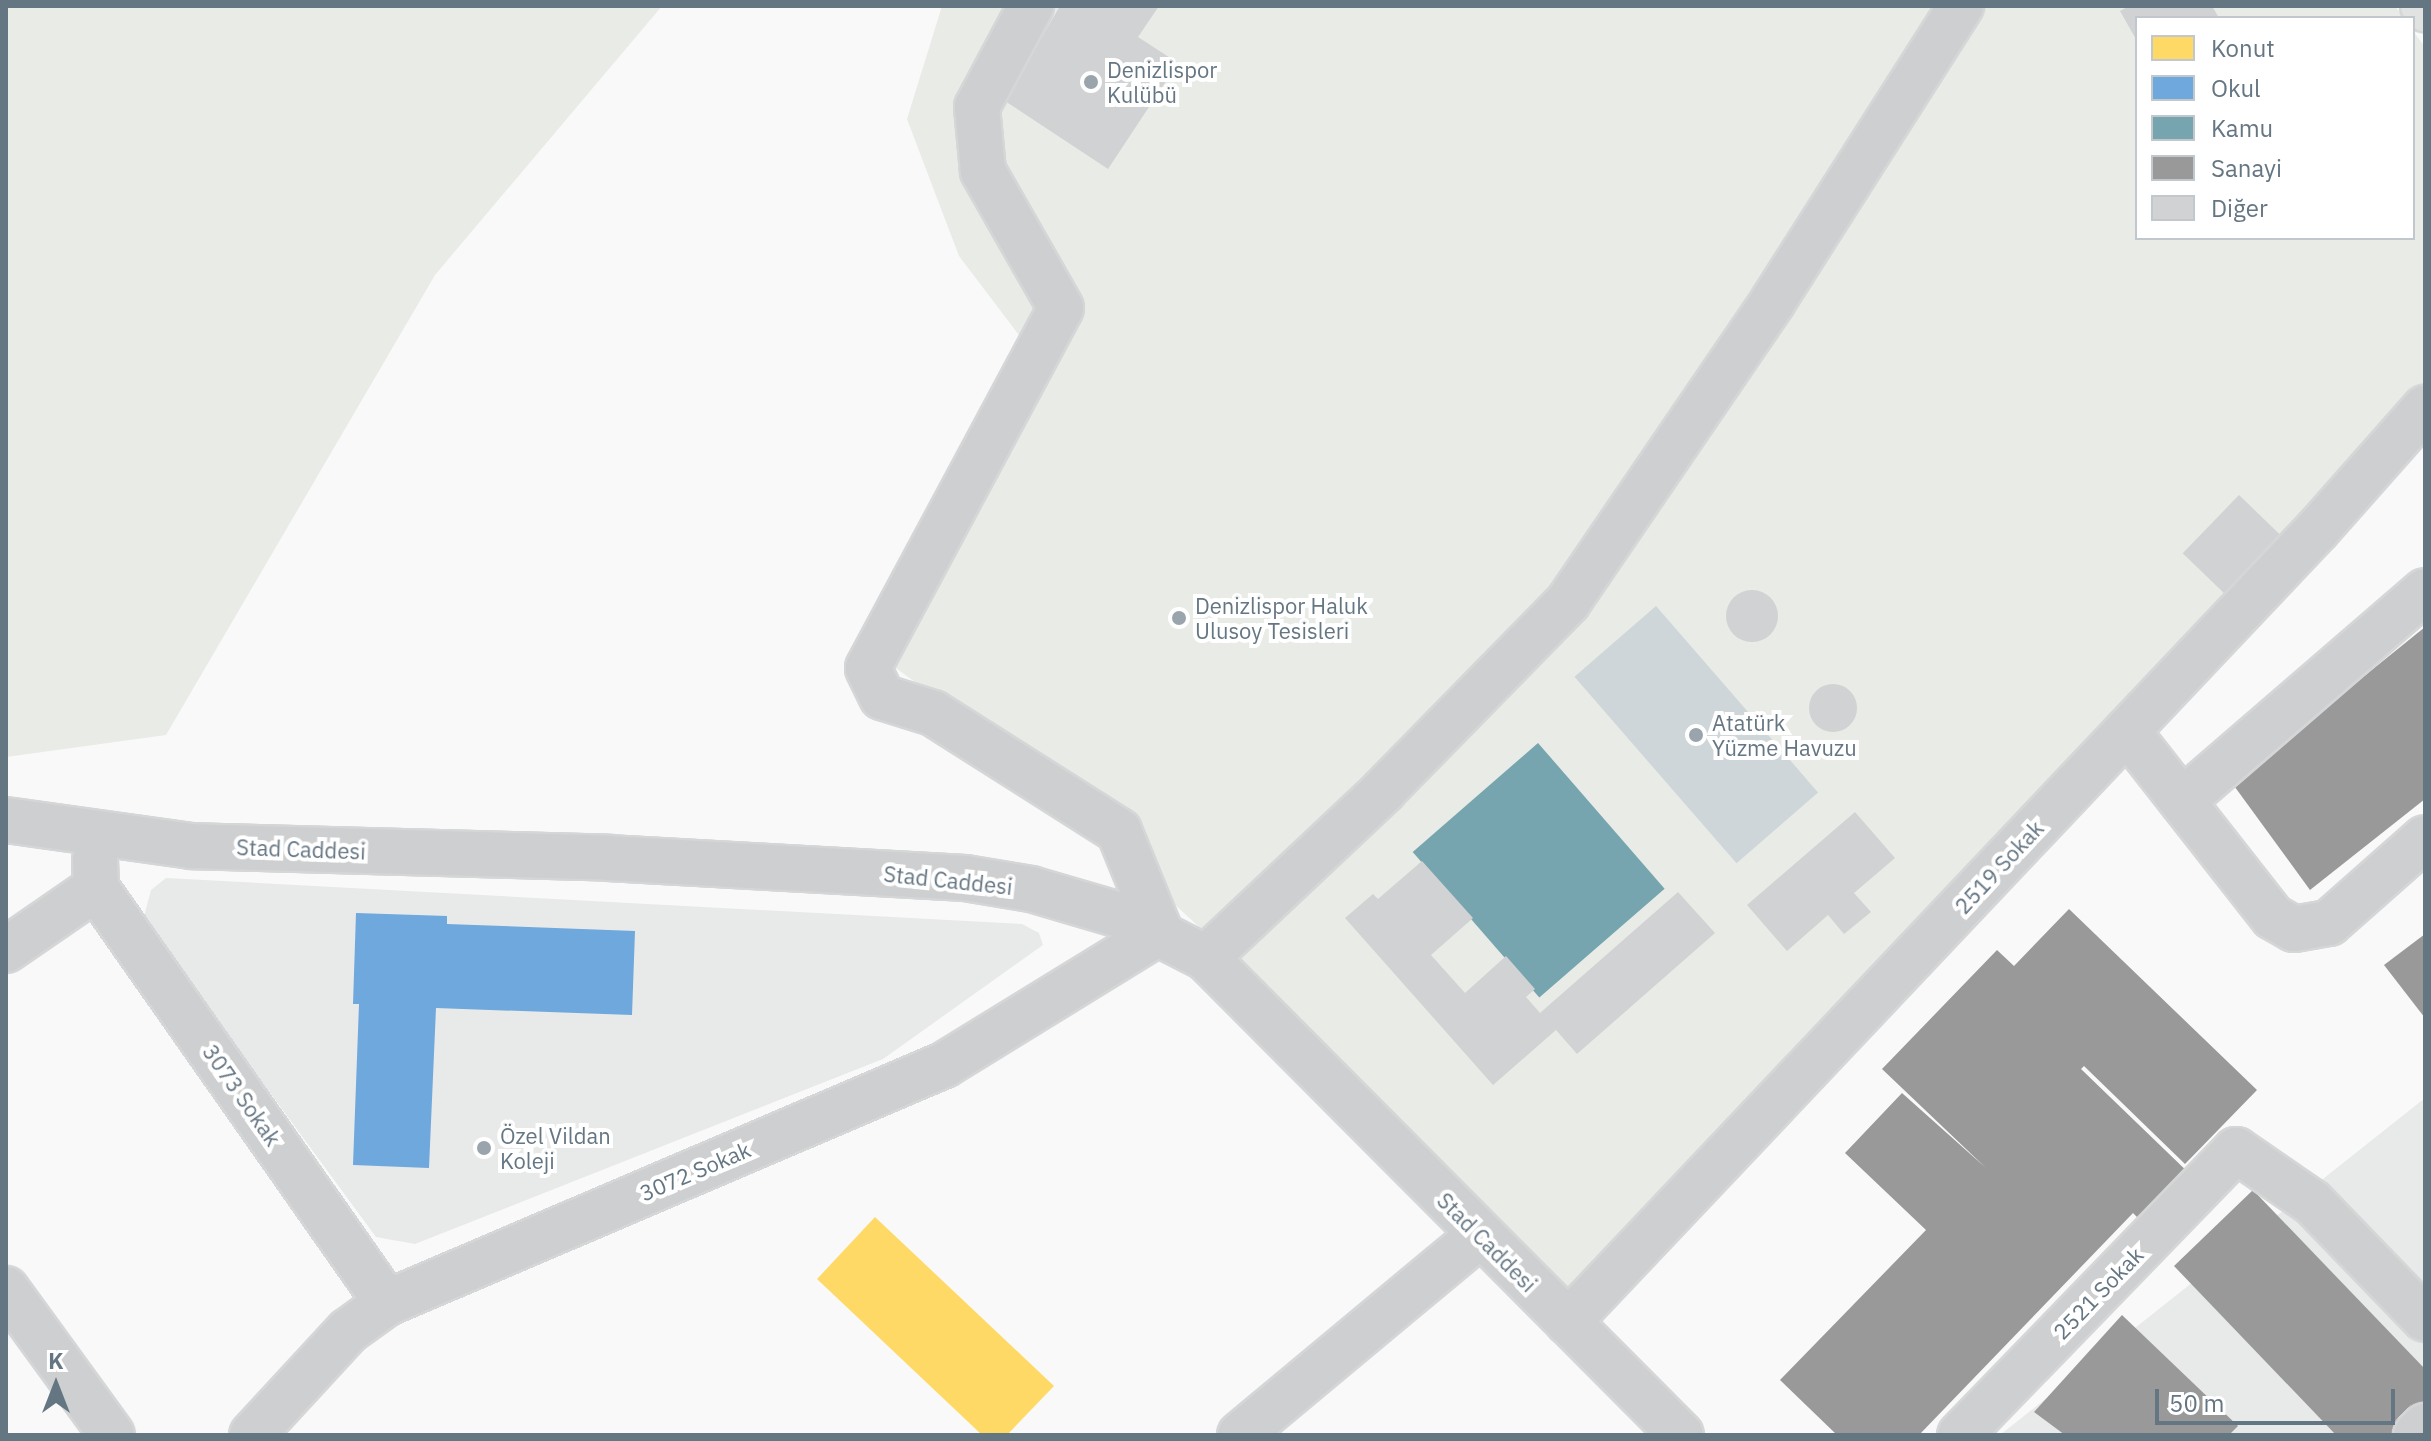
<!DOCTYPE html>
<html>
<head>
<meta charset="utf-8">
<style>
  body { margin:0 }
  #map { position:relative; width:2431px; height:1441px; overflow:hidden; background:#f9f9f9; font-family:"IBM Plex Sans",sans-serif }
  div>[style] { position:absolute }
  .built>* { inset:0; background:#e8e9e9 }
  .green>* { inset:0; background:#e8ebe6 }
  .water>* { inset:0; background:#ced6d9; transform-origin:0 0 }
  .homes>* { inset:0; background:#ffd966 }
  .schools>* { inset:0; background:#6fa8dc }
  .public>* { inset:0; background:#76a5af; transform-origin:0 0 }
  .industry>* { inset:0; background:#999 }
  .building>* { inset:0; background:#d0d2d3; transform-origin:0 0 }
  .round { border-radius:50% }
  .roads { filter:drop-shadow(2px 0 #d5d6d7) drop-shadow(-2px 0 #d5d6d7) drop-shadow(0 2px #d5d6d7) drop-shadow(0 -2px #d5d6d7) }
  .minor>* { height:44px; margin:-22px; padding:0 22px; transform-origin:22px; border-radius:22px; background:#cecfd0 }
  .major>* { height:44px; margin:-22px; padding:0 22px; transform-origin:22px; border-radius:22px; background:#e1e2e2 }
  .dots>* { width:22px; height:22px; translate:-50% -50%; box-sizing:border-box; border:4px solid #fff; border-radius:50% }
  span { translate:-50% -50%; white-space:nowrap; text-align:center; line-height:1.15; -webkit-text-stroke:8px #fff; paint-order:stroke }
  .poi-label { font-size:22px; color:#657683 }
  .left { translate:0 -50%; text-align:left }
  .street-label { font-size:22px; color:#657683 }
  .frame { position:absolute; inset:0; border:8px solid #657683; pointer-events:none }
  .legend { position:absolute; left:2135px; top:16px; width:280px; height:224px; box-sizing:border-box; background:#fff; border:2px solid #c1c8cd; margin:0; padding:10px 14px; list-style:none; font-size:24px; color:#657683 }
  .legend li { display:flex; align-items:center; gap:16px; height:40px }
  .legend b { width:40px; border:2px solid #c1c8cd }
  .north { position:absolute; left:16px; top:1345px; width:80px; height:80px; -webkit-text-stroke:6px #fff; paint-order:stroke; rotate:0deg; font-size:22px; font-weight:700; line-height:32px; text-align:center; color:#657683 }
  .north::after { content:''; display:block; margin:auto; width:28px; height:36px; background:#657683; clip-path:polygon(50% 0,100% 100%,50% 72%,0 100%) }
  .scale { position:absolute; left:2155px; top:1389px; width:240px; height:36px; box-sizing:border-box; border:4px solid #657683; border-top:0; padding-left:10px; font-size:24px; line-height:28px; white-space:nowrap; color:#657683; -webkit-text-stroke:6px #fff; paint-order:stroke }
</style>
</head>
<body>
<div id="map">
  <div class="built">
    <div style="clip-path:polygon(166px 878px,1022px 924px,1039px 933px,1043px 945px,883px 1059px,415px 1244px,376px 1237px,143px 920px,151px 890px)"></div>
    <div style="clip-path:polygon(2425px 1098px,2425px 1435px,2000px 1435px)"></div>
  </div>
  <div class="green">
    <div style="clip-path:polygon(6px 6px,662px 6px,435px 275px,166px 735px,6px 757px)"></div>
    <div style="clip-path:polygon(942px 6px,2395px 6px,2404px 18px,2137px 18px,2137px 238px,2413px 238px,2413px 31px,2425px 47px,2425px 407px,1568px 1322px,1480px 1235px,1196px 924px,999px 744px,862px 643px,1025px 343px,959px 256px,907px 119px)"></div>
  </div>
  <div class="water">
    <div style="left:1656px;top:606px;width:247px;height:108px;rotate:49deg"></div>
  </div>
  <div class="homes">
    <div style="clip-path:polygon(875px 1217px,1054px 1386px,1007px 1435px,982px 1435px,817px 1279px)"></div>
  </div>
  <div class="schools">
    <div style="clip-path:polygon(356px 913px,447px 916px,447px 924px,635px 931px,632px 1015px,436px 1008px,429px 1168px,353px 1165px,359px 1004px,353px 1004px)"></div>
  </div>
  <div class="public">
    <div style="left:1538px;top:743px;width:193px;height:166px;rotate:49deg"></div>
  </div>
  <div class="industry">
    <div style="clip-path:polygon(2425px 627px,2425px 799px,2310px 890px,2232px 783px)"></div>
    <div style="clip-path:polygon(2069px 909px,2257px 1090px,2185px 1164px,2084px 1066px,2081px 1069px,2194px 1178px,2147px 1227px,2133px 1213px,1919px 1435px,1837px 1435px,1780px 1380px,1926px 1230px,1845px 1153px,1902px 1093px,1986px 1168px,1882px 1069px,1997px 950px,2014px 966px)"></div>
    <div style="clip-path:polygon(2425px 934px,2425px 1018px,2384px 965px)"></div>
    <div style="clip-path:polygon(2253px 1190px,2425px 1369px,2425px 1413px,2402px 1435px,2336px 1435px,2174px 1266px)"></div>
    <div style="clip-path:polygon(2122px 1315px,2238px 1426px,2229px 1435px,2065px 1435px,2034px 1412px)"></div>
  </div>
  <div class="building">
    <div style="clip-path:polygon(1060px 6px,1159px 6px,1138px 37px,1178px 63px,1108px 169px,1005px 101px)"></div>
    <div style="clip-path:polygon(2129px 6px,2212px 6px,2219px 18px,2137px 18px,2137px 41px,2120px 11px)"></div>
    <div style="left:2239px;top:495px;width:59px;height:81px;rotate:44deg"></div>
    <div class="round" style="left:1726px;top:590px;width:52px;height:52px"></div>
    <div class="round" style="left:1809px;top:684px;width:48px;height:48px"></div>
    <div style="clip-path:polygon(1855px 812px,1895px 858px,1854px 893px,1871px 912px,1844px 934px,1828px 915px,1787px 951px,1747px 905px)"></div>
    <div style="clip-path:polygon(1422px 861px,1473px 918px,1431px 955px,1465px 993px,1506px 956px,1535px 989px,1526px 997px,1540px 1013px,1678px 892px,1715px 933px,1577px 1054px,1556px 1030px,1493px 1085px,1345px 918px,1373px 894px,1378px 899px)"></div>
  </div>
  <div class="roads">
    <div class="minor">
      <div style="left:2127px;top:731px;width:236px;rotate:51.9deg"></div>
      <div style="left:2273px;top:917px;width:24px;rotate:30deg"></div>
      <div style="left:2294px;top:929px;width:36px;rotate:-10deg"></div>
      <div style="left:2329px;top:923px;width:128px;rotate:-41.5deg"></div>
      <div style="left:2182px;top:801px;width:321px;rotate:-40.8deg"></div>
      <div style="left:6px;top:820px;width:187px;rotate:8deg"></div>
      <div style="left:191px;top:846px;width:417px;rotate:1.6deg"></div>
      <div style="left:608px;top:858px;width:358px;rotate:3.2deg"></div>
      <div style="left:965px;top:878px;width:67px;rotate:9.5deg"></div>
      <div style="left:1031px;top:889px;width:99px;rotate:16.4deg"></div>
      <div style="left:1126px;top:917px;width:90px;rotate:27.1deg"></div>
      <div style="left:1206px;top:958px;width:673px;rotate:45.12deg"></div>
      <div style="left:96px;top:888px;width:507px;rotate:54.96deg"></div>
      <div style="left:6px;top:950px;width:109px;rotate:-34.6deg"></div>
      <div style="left:96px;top:888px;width:28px;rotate:-92deg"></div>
      <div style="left:1206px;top:958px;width:245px;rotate:-43.3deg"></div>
      <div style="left:1384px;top:790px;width:263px;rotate:-45.6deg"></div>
      <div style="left:1568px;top:602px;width:364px;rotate:-55.7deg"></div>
      <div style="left:1773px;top:301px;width:350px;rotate:-57.5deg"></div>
      <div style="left:6px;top:1289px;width:180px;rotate:54deg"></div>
      <div style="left:1568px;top:1322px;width:1091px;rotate:-46.6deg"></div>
      <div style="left:2318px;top:529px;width:162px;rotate:-48.5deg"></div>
      <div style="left:252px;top:1435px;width:142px;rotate:-47.3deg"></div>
      <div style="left:348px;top:1331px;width:48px;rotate:-35.7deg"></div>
      <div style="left:387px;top:1303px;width:606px;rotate:-23.14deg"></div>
      <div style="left:944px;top:1065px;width:254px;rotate:-31.6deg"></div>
      <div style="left:1160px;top:932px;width:109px;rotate:-112.1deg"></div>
      <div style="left:1119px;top:831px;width:220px;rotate:-147.6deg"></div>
      <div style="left:933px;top:713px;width:53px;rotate:-162.6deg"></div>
      <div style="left:882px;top:697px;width:32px;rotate:-116deg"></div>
      <div style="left:868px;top:668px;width:408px;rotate:-61.8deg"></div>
      <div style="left:1061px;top:308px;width:158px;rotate:-119.7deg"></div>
      <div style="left:983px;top:171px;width:64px;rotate:-95.4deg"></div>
      <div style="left:977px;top:107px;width:115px;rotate:-61.9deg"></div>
      <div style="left:1240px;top:1435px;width:312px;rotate:-39.8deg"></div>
      <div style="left:1960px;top:1435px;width:397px;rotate:-45.9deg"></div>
      <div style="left:2236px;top:1150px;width:93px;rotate:34.5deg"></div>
      <div style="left:2313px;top:1203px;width:161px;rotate:46deg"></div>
      <div style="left:2416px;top:1435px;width:13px;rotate:-45deg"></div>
    </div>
    <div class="major">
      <div style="left:2423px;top:6px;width:4px;rotate:56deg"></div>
    </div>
  </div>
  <div class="dots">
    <div style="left:1091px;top:82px;background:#99a4ac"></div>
    <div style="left:1179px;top:618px;background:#99a4ac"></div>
    <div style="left:1696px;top:735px;background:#99a4ac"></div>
    <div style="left:484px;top:1148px;background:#99a4ac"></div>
  </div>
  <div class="poi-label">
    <span class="left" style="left:1107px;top:82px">Denizlispor<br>Kulübü</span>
    <span class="left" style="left:1195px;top:618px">Denizlispor Haluk<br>Ulusoy Tesisleri</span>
    <span class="left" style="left:1712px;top:735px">Atatürk<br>Yüzme Havuzu</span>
    <span class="left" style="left:500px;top:1148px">Özel Vildan<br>Koleji</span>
  </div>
  <div class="street-label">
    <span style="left:301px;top:849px;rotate:2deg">Stad Caddesi</span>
    <span style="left:1999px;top:867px;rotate:-47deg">2519 Sokak</span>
    <span style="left:948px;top:880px;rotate:6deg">Stad Caddesi</span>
    <span style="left:242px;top:1095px;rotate:55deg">3073 Sokak</span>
    <span style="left:695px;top:1171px;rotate:-23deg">3072 Sokak</span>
    <span style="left:1487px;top:1242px;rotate:45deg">Stad Caddesi</span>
    <span style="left:2098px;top:1293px;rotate:-46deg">2521 Sokak</span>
  </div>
  <div class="frame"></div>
  <ul class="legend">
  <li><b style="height:22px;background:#ffd966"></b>Konut</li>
  <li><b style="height:22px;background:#6fa8dc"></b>Okul</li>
  <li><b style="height:22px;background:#76a5af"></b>Kamu</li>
  <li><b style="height:22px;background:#999"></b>Sanayi</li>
  <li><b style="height:22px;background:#d0d2d3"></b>Diğer</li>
  </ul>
  <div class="north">K</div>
  <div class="scale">50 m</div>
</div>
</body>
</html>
